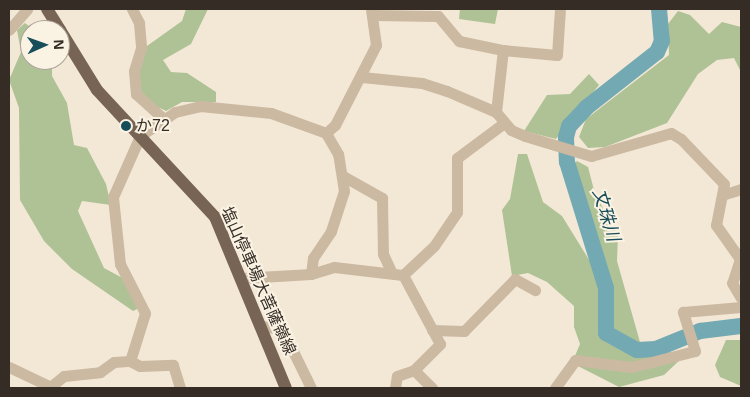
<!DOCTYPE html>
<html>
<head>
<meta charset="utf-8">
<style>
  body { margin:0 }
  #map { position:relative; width:750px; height:397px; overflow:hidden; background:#f3e8d6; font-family:Helvetica,"Noto Sans JP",sans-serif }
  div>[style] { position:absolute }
  .green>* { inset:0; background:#afc296 }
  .river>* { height:16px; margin:-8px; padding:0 8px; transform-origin:8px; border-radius:8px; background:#73a9b2 }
  .minor>* { height:11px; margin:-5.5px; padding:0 5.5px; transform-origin:5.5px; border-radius:5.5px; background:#cbb9a2 }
  .major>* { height:12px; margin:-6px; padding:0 6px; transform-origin:6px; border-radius:6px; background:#786454 }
  .dots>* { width:14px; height:14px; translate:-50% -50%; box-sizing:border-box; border:2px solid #faf2e3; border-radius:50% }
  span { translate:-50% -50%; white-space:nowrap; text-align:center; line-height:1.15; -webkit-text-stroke:4px #faf2e3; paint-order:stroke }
  .poi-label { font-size:16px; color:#352c25 }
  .left { translate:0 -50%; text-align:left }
  .street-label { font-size:16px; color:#352c25 }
  .water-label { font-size:18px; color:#184e59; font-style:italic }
  .frame { position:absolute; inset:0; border:10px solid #352c25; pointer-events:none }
  .north { position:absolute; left:20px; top:20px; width:50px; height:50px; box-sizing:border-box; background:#faf2e3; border:1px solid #aba397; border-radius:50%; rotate:88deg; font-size:14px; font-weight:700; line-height:20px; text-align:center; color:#352c25 }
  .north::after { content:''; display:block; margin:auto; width:18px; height:22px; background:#184e59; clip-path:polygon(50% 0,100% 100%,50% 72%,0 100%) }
</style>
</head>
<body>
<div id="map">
  <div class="green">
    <div style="clip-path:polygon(186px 9px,208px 9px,191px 44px,163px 60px,171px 72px,187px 73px,216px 92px,216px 102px,182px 102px,166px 111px,140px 98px,136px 71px,147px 46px,182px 21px)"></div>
    <div style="clip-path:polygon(460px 9px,498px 9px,495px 24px,459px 19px)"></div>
    <div style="clip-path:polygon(678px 11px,690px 15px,709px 34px,722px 22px,741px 27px,741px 72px,734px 58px,717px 60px,698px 74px,667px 123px,605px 147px,588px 148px,579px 137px,586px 119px,669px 55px,668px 24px)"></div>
    <div style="clip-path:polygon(25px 23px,34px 30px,30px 30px,30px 60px,52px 60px,52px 76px,67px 103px,74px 145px,87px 148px,106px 184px,111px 205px,82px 201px,78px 211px,104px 268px,128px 281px,139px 308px,133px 311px,72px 269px,44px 241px,20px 200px,19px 108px,9px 80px,21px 52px,17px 30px)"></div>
    <div style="clip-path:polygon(589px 74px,599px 85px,556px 139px,524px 131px,547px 95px,570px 94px)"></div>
    <div style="clip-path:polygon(518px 154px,527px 154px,543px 202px,562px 216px,591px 263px,602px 252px,573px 165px,577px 161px,588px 167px,595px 194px,618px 235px,617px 261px,640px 342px,683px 357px,664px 375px,619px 387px,572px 363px,580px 344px,574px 327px,574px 306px,547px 282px,528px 273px,512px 276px,502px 210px,510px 199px)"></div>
    <div style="clip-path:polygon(726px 340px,741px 340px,741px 386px,720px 377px,715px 365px)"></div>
  </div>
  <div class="river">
    <div style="left:659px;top:9px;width:32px;rotate:85deg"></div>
    <div style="left:662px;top:41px;width:12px;rotate:114deg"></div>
    <div style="left:657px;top:52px;width:89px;rotate:141.8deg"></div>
    <div style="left:587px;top:107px;width:26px;rotate:133deg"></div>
    <div style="left:569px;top:126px;width:11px;rotate:105deg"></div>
    <div style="left:566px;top:137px;width:25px;rotate:88deg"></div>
    <div style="left:567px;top:162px;width:132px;rotate:72.8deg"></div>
    <div style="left:606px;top:288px;width:45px;rotate:90deg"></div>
    <div style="left:606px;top:333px;width:35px;rotate:29deg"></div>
    <div style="left:637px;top:350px;width:19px;rotate:-3deg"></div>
    <div style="left:656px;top:349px;width:48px;rotate:-22.2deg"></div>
    <div style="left:700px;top:331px;width:41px;rotate:-7deg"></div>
  </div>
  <div class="minor">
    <div style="left:132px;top:9px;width:16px;rotate:63deg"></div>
    <div style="left:139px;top:23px;width:25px;rotate:85deg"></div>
    <div style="left:141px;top:48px;width:24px;rotate:107deg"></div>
    <div style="left:134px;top:71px;width:23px;rotate:85deg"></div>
    <div style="left:136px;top:94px;width:36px;rotate:42deg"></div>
    <div style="left:372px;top:15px;width:66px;rotate:0.9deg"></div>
    <div style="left:438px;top:16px;width:33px;rotate:50deg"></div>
    <div style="left:459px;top:41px;width:45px;rotate:11.6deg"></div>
    <div style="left:9px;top:30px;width:28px;rotate:-49deg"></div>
    <div style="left:362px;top:77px;width:60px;rotate:5.7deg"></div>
    <div style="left:422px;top:83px;width:26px;rotate:18deg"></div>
    <div style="left:447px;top:91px;width:53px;rotate:23.2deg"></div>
    <div style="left:496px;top:112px;width:23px;rotate:50deg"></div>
    <div style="left:511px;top:130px;width:15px;rotate:23deg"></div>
    <div style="left:525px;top:136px;width:69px;rotate:16.9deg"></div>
    <div style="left:591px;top:156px;width:83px;rotate:-16deg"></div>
    <div style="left:671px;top:133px;width:12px;rotate:31deg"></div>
    <div style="left:681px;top:139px;width:62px;rotate:46.3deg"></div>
    <div style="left:724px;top:184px;width:42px;rotate:101deg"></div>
    <div style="left:716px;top:225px;width:42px;rotate:54.8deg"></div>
    <div style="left:740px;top:259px;width:25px;rotate:108deg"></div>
    <div style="left:732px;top:283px;width:17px;rotate:59deg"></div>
    <div style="left:496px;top:112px;width:62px;rotate:-83.6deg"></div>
    <div style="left:503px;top:50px;width:54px;rotate:5.3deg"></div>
    <div style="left:557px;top:55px;width:46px;rotate:-86.3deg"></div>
    <div style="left:343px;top:176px;width:45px;rotate:29.4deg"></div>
    <div style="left:382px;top:198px;width:56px;rotate:89deg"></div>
    <div style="left:383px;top:254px;width:19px;rotate:65deg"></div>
    <div style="left:725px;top:194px;width:17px;rotate:-17deg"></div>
    <div style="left:311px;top:274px;width:16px;rotate:-83deg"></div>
    <div style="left:313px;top:258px;width:32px;rotate:-56deg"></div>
    <div style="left:331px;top:231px;width:42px;rotate:-72deg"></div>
    <div style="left:344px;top:191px;width:37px;rotate:-99deg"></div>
    <div style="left:338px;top:154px;width:24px;rotate:-120deg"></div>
    <div style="left:243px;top:278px;width:68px;rotate:-3.4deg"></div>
    <div style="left:311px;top:274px;width:24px;rotate:-17deg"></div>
    <div style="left:334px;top:267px;width:69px;rotate:6.6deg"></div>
    <div style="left:262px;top:326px;width:13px;rotate:9deg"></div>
    <div style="left:275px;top:328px;width:21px;rotate:47deg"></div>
    <div style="left:289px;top:343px;width:50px;rotate:63.9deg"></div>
    <div style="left:432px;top:330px;width:32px;rotate:2deg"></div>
    <div style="left:464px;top:331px;width:73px;rotate:-45.6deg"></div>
    <div style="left:515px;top:279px;width:23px;rotate:29deg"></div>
    <div style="left:130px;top:361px;width:50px;rotate:-72.6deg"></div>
    <div style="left:145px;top:313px;width:55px;rotate:-117deg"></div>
    <div style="left:120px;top:264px;width:67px;rotate:-96deg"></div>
    <div style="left:113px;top:197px;width:67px;rotate:-66.1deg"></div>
    <div style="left:140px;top:136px;width:42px;rotate:-34.4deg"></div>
    <div style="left:175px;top:112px;width:26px;rotate:-13deg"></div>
    <div style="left:200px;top:106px;width:71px;rotate:5.6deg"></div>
    <div style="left:271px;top:113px;width:59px;rotate:20deg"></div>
    <div style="left:326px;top:133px;width:12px;rotate:-42deg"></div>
    <div style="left:335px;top:125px;width:90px;rotate:-62.9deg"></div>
    <div style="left:376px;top:45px;width:36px;rotate:-98deg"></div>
    <div style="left:9px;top:367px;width:44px;rotate:25.4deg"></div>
    <div style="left:49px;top:388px;width:19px;rotate:-39deg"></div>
    <div style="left:64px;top:376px;width:36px;rotate:-6deg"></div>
    <div style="left:100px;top:372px;width:17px;rotate:-36deg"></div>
    <div style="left:114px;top:362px;width:16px;rotate:-4deg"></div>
    <div style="left:130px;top:361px;width:11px;rotate:27deg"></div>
    <div style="left:140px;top:366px;width:33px;rotate:-2deg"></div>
    <div style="left:173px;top:365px;width:24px;rotate:73deg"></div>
    <div style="left:395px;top:388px;width:12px;rotate:-81deg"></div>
    <div style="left:397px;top:376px;width:18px;rotate:-19deg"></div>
    <div style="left:432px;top:388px;width:25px;rotate:-135deg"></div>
    <div style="left:414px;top:370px;width:37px;rotate:-45deg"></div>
    <div style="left:440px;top:344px;width:78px;rotate:-118.2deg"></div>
    <div style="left:403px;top:275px;width:42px;rotate:-43.1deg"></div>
    <div style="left:434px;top:246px;width:41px;rotate:-55.9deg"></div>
    <div style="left:457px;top:212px;width:54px;rotate:-90deg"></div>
    <div style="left:457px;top:158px;width:59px;rotate:-36.7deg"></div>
    <div style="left:555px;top:388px;width:34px;rotate:-54deg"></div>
    <div style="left:575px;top:360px;width:57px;rotate:7deg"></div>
    <div style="left:632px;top:367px;width:65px;rotate:-14.3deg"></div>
    <div style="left:695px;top:351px;width:41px;rotate:-107.1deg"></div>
    <div style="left:683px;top:312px;width:58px;rotate:-4.9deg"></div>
  </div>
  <div class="major">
    <div style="left:47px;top:9px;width:25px;rotate:58deg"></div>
    <div style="left:60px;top:30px;width:70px;rotate:58.3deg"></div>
    <div style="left:97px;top:90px;width:173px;rotate:47.1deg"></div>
    <div style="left:215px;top:217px;width:185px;rotate:67.5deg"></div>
  </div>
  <div class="dots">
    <div style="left:126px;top:126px;background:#184e59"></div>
  </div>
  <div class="poi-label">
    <span class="left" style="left:136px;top:126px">か72</span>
  </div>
  <div class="street-label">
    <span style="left:258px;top:281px;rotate:66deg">塩山停車場大菩薩嶺線</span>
  </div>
  <div class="water-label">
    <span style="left:606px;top:215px;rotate:73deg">文珠川</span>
  </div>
  <div class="frame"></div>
  <div class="north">N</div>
</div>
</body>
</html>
